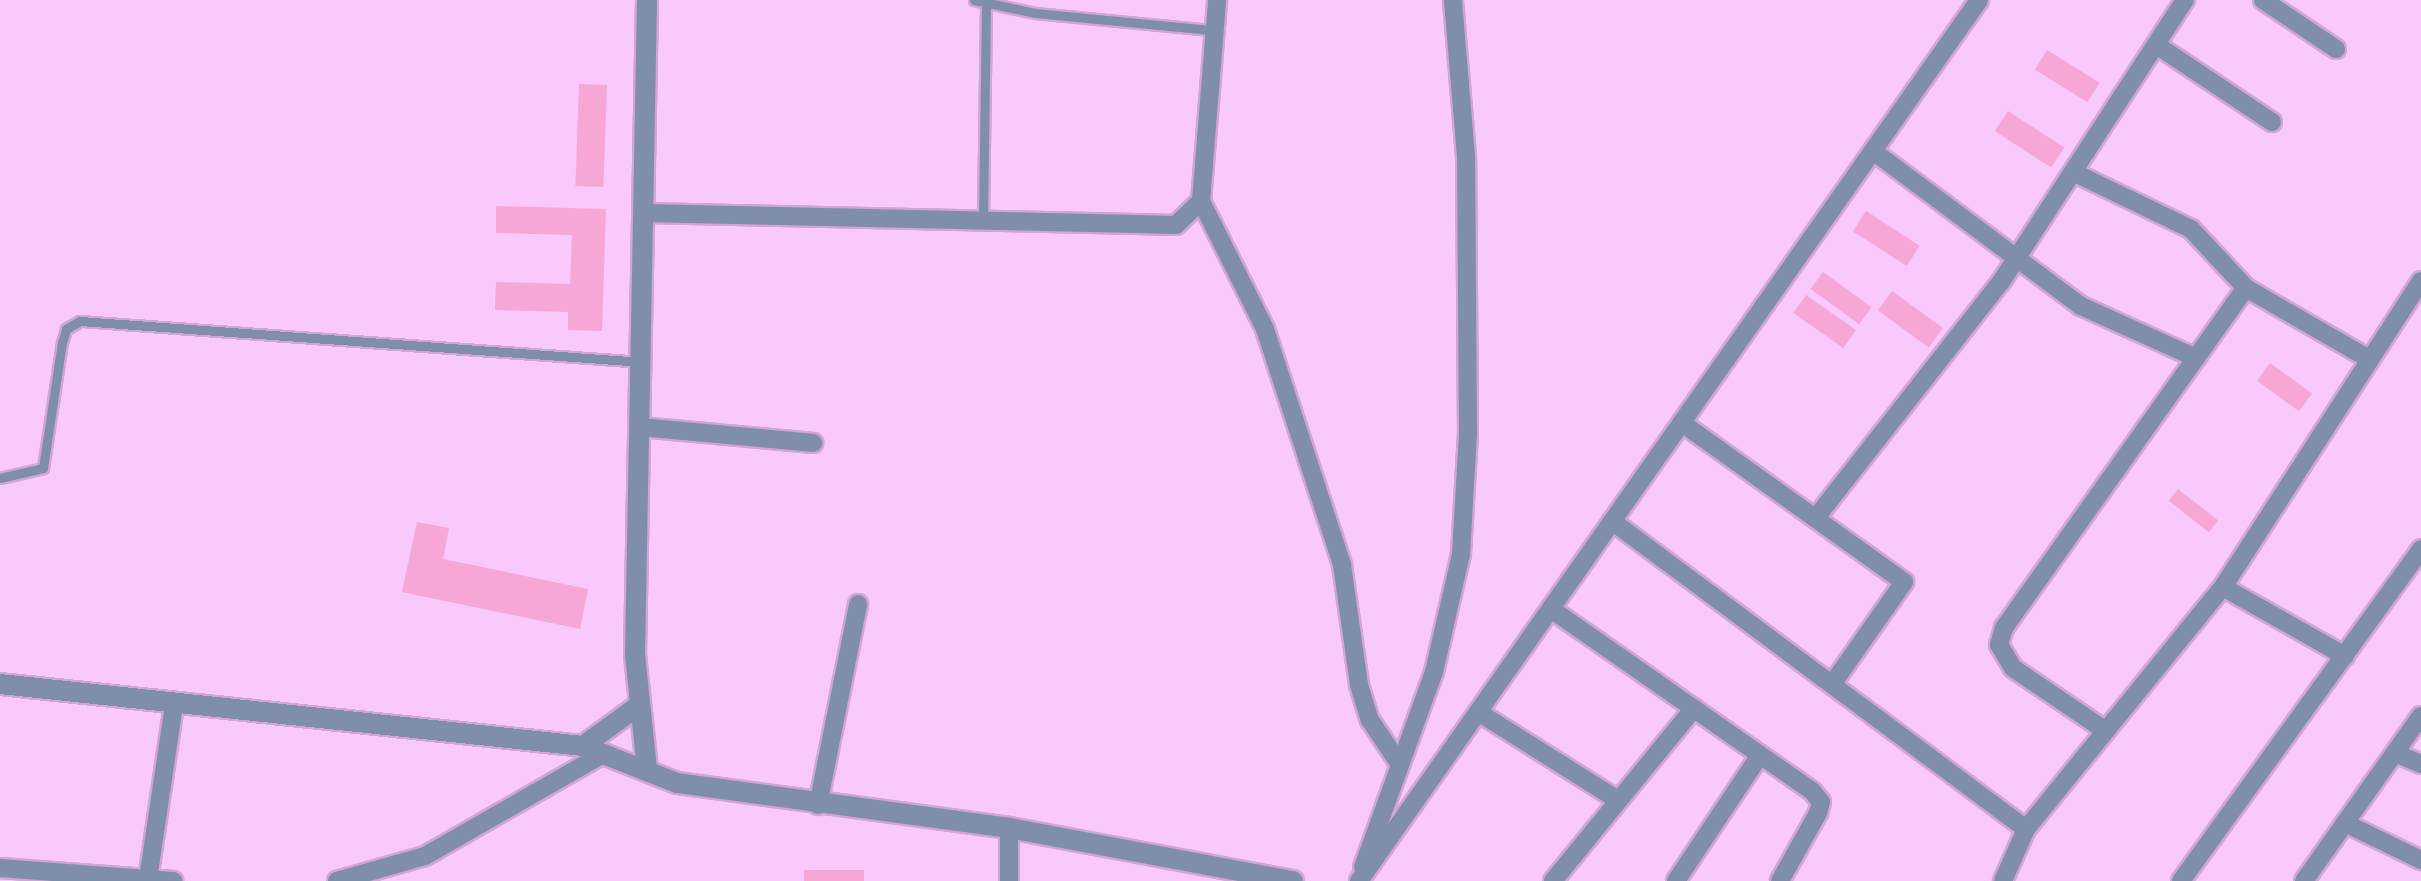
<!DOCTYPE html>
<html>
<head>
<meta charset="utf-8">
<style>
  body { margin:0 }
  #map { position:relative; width:2421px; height:881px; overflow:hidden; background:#f9c8fd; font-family:"Source Sans 3",sans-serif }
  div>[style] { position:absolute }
  .building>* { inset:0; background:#f6a7d5; transform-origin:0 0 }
  .roads { filter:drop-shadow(2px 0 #d1a5d5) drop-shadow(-2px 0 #d1a5d5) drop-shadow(0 2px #d1a5d5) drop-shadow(0 -2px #d1a5d5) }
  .service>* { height:9px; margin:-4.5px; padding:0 4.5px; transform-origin:4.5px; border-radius:4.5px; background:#7e8eac }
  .minor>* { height:18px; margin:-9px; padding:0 9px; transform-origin:9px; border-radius:9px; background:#7e8eac }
  .tertiary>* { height:20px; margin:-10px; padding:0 10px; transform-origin:10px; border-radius:10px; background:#7e8eac }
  span { translate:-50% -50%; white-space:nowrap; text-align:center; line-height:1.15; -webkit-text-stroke:6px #f8dffa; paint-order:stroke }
</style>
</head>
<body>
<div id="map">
  <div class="building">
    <div style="left:2047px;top:50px;width:62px;height:23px;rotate:32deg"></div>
    <div style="left:579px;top:84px;width:28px;height:102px;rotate:2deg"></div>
    <div style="left:2008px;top:111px;width:67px;height:24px;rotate:33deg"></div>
    <div style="clip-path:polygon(496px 206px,606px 209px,602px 331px,568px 330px,568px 312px,495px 310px,496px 282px,570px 284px,572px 235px,496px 233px)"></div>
    <div style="left:1866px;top:211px;width:64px;height:24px;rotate:33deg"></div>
    <div style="left:1823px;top:272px;width:60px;height:21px;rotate:36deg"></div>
    <div style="left:1892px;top:291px;width:63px;height:24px;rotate:36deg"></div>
    <div style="left:1806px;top:295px;width:61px;height:22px;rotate:35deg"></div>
    <div style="left:2270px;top:363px;width:52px;height:22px;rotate:36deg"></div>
    <div style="left:2178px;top:489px;width:51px;height:15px;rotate:38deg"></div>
    <div style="clip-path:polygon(417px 522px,449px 528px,443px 559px,588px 589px,580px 629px,402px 592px)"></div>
    <div style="left:864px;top:870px;width:11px;height:60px;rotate:90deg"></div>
  </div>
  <div class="roads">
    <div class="service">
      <div style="left:974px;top:0;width:62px;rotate:12deg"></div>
      <div style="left:1035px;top:13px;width:179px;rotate:5.5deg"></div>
      <div style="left:983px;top:220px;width:216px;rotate:-89.2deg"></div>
      <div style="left:0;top:478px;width:44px;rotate:-13.1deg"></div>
      <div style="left:43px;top:468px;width:126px;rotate:-81.4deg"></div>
      <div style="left:62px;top:343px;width:15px;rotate:-74deg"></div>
      <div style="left:66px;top:329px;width:16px;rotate:-30deg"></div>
      <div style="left:80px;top:321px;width:563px;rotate:4.17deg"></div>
    </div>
    <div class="minor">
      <div style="left:2263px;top:0;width:88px;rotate:33.9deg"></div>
      <div style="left:2158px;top:46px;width:137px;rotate:33.7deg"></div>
      <div style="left:1873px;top:151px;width:259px;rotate:36.7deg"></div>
      <div style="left:2081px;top:306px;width:126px;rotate:24.3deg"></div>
      <div style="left:2075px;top:173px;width:129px;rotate:25.8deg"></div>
      <div style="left:2191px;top:229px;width:81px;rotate:47deg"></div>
      <div style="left:2246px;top:288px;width:140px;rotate:30deg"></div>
      <div style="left:1201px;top:201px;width:143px;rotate:63.4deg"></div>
      <div style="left:1265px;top:329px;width:248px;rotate:71.9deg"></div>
      <div style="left:1342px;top:565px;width:121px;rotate:81.9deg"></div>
      <div style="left:1359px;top:685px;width:37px;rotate:73deg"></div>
      <div style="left:1370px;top:720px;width:50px;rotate:56.3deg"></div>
      <div style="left:645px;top:213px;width:531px;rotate:1.29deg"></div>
      <div style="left:1176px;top:225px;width:35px;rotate:-44deg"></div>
      <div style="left:1201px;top:201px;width:202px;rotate:-85.4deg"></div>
      <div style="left:1682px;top:423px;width:273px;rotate:35.6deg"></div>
      <div style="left:1904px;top:582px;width:120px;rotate:125.1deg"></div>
      <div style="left:641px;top:427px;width:173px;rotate:5.3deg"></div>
      <div style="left:1818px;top:515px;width:296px;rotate:-51.9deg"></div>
      <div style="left:2001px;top:282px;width:337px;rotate:-56.9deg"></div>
      <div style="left:1612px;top:521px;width:516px;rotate:36.65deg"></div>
      <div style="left:2223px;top:587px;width:140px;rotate:29.5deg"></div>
      <div style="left:1551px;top:609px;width:318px;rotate:34.9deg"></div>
      <div style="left:1812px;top:791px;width:14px;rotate:51deg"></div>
      <div style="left:1821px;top:802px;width:11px;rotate:105deg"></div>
      <div style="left:1818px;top:813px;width:78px;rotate:119.2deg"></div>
      <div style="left:1478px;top:712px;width:165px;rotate:32.2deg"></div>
      <div style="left:2106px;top:731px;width:112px;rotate:-145.9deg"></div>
      <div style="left:2013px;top:668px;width:27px;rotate:-121deg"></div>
      <div style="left:1999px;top:645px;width:18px;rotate:-74deg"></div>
      <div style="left:2004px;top:628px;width:417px;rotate:-54.6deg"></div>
      <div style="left:2395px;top:753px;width:28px;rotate:23deg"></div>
      <div style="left:818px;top:805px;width:205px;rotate:-78.7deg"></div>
      <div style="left:2345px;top:823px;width:85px;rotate:26deg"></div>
      <div style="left:1363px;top:867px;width:208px;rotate:-70deg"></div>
      <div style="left:1434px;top:672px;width:121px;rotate:-77.1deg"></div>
      <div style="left:1461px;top:554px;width:120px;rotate:-86.7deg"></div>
      <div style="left:1468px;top:434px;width:278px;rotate:-90.4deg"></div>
      <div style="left:1466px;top:156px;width:157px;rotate:-94.8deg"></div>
      <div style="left:0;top:868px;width:174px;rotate:4.3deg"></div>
      <div style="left:148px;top:879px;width:175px;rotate:-81.5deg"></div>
      <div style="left:337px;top:881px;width:91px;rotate:-15.9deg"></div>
      <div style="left:425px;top:856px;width:207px;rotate:-29.8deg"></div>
      <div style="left:1009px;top:881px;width:53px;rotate:-90deg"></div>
      <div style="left:1359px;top:881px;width:1077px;rotate:-54.86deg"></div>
      <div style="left:1553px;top:881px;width:223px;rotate:-50.8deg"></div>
      <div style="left:1676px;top:881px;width:151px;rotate:-56.3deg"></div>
      <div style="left:2003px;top:881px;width:57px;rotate:-66.1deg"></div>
      <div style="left:2026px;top:829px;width:312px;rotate:-50.9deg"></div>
      <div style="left:2223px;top:587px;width:364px;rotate:-57.1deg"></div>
      <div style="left:2181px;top:881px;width:410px;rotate:-54.1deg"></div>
      <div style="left:2304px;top:881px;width:202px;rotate:-54.7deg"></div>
    </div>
    <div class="tertiary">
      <div style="left:647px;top:0;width:655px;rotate:91.05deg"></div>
      <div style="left:635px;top:655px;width:116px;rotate:84deg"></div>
      <div style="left:0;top:684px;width:586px;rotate:6.07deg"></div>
      <div style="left:583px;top:746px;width:101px;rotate:21.5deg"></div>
      <div style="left:677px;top:783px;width:335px;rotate:7.7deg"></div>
      <div style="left:1009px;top:828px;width:289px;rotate:10.6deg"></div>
      <div style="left:583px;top:746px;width:68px;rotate:-36deg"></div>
    </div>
  </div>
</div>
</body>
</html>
